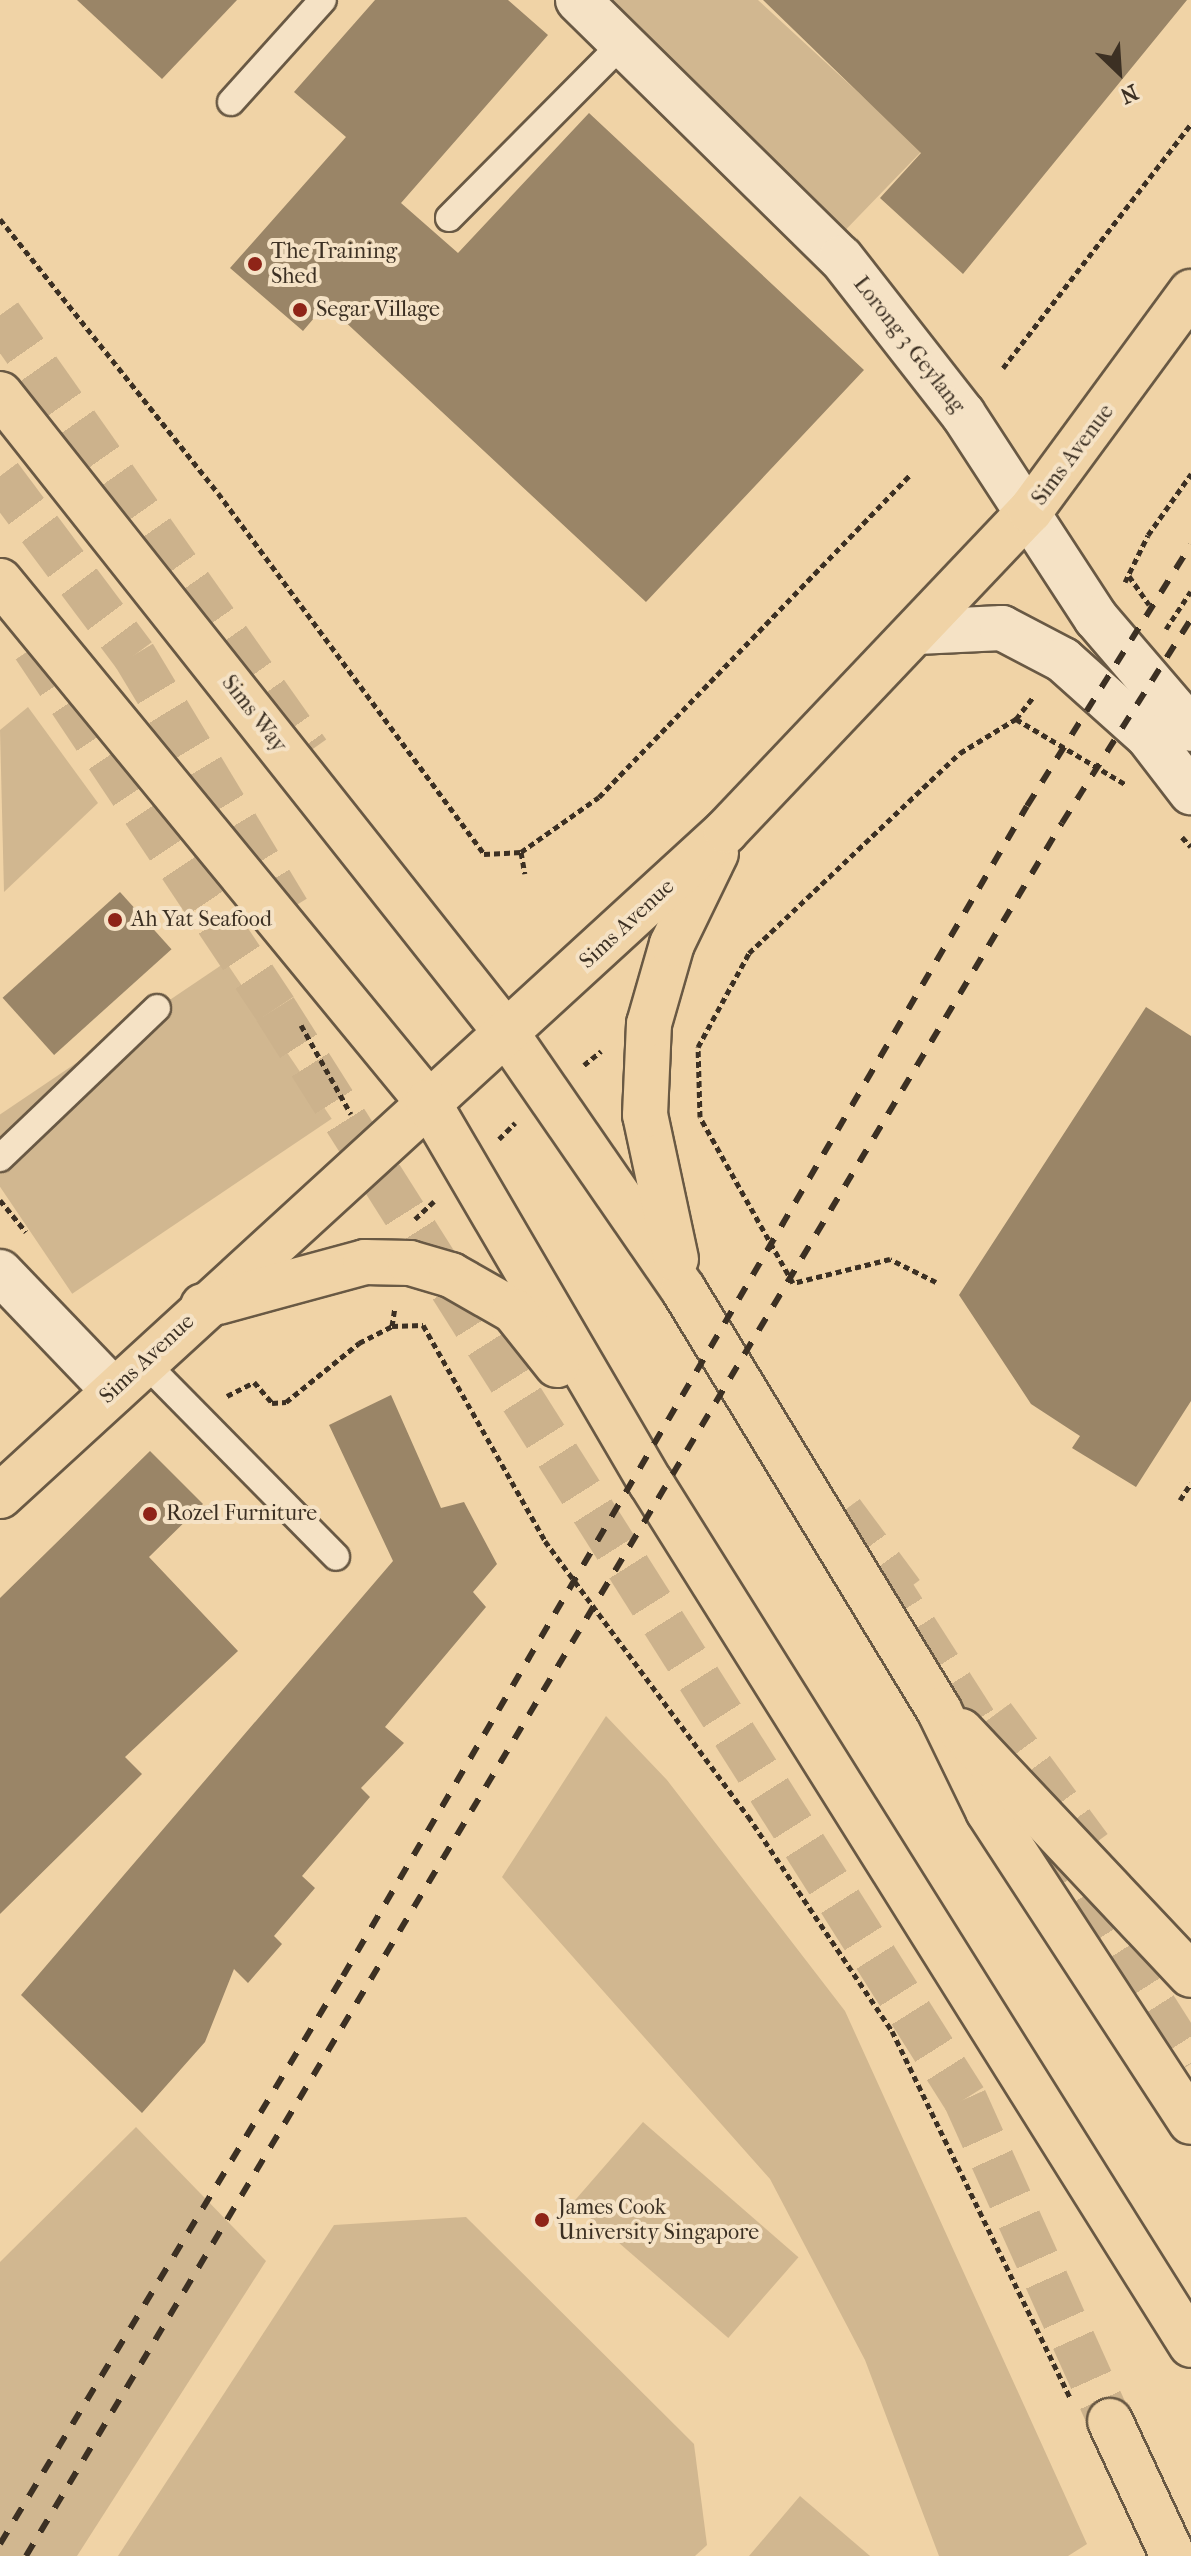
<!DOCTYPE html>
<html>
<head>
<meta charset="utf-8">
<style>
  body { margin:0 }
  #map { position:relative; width:1191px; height:2556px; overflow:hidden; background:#f0d3a6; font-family:"IM FELL French Canon",serif }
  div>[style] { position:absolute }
  .green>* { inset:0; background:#d1b790; transform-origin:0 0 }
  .building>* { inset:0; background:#9a8567; transform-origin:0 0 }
  .highway-tunnel>* { height:44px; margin-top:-22px; transform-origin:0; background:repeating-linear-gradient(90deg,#ccb28c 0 44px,transparent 0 66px) }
  .path>* { height:5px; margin-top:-2.5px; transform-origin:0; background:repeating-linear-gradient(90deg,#3c3023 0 6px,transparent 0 10px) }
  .roads { filter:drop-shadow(2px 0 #695944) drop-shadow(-2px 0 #695944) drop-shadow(0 2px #695944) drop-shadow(0 -2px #695944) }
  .lane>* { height:26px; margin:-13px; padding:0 13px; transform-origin:13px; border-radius:13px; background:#f5e2c5 }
  .street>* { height:44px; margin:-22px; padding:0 22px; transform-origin:22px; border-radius:22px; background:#f5e2c5 }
  .primary>* { height:44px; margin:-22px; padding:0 22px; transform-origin:22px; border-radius:22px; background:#f0d3a6 }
  .highway>* { height:44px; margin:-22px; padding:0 22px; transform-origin:22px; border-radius:22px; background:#f0d3a6 }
  .rail>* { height:6px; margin-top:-3px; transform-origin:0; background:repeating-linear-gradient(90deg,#3c3023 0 14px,transparent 0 28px) }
  .dots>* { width:22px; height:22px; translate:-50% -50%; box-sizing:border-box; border:4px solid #f5e2c5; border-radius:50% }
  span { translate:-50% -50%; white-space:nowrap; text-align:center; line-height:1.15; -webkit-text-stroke:8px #f5e2c5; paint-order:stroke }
  .poi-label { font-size:22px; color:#3c3023 }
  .left { translate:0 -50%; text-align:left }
  .street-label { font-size:22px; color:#3c3023 }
  .north { position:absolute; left:1079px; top:32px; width:80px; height:80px; -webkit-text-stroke:6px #f5e2c5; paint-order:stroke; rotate:155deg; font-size:22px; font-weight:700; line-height:32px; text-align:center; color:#3c3023 }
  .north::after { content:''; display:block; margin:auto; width:28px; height:36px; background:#3c3023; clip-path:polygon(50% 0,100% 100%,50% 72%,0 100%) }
</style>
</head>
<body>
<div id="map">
  <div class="green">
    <div style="clip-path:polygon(579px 0,758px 0,873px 106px,945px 127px,830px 246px)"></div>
    <div style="clip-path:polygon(28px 707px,98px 803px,4px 892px,0 730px)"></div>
    <div style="left:226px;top:962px;width:189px;height:313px;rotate:56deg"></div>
    <div style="clip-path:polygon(606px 1716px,667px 1780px,845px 2011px,1087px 2544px,1068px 2556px,939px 2556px,865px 2360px,770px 2179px,502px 1877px)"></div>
    <div style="left:643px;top:2122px;width:206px;height:107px;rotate:41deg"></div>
    <div style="clip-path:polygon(136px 2127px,266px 2261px,77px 2556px,0 2556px,0 2262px)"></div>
    <div style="clip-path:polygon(466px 2217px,694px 2444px,707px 2545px,695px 2556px,118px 2556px,334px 2225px)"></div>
    <div style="clip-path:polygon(800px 2496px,870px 2556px,749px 2556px)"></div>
  </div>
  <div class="building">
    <div style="clip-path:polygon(77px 0,237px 0,162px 79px)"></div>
    <div style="clip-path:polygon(375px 0,508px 0,548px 35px,401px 203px,458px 253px,589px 113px,864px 370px,646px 602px,326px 304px,303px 331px,230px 268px,346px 137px,294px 92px)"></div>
    <div style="clip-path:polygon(763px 0,1187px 0,963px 274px,880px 198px,921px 153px)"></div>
    <div style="left:120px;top:892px;width:77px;height:158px;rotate:48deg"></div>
    <div style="clip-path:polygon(1146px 1007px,1191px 1036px,1191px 1401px,1136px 1487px,1072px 1448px,1080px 1436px,1031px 1404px,959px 1295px)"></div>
    <div style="clip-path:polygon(391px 1395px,441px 1508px,464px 1502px,497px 1564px,473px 1592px,486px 1607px,385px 1727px,404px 1743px,361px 1788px,370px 1797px,302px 1876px,315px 1888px,274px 1936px,282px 1944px,248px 1983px,234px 1969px,205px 2042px,142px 2113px,21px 1995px,393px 1561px,329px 1425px)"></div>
    <div style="clip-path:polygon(150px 1451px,203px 1504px,149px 1557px,238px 1651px,125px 1757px,142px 1774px,0 1914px,0 1598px)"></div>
  </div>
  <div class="highway-tunnel">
    <div style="left:0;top:315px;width:535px;rotate:54.82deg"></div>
    <div style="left:0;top:476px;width:224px;rotate:53.2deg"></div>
    <div style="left:134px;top:655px;width:298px;rotate:58.9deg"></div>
    <div style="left:34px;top:647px;width:435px;rotate:56.3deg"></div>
    <div style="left:275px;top:1009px;width:1290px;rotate:57.67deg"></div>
    <div style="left:965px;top:2099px;width:353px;rotate:65.8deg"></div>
    <div style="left:842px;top:1512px;width:101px;rotate:53.5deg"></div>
    <div style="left:880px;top:1573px;width:223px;rotate:57.4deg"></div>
    <div style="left:993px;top:1716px;width:163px;rotate:53.5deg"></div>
    <div style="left:1049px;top:1840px;width:265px;rotate:57.6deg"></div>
  </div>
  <div class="path">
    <div style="left:0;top:219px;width:350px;rotate:51.5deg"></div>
    <div style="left:218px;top:493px;width:448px;rotate:53.6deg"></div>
    <div style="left:484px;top:854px;width:37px;rotate:-3deg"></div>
    <div style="left:521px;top:852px;width:95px;rotate:-35.2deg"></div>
    <div style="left:599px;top:797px;width:449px;rotate:-46deg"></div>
    <div style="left:1003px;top:368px;width:308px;rotate:-52.4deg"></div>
    <div style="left:1129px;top:576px;width:35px;rotate:55deg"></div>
    <div style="left:1125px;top:582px;width:52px;rotate:-63.9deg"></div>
    <div style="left:1148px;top:535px;width:75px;rotate:-54.8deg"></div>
    <div style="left:1166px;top:629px;width:45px;rotate:-56.7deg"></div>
    <div style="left:1016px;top:719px;width:127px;rotate:30.8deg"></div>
    <div style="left:1182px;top:837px;width:13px;rotate:48deg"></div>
    <div style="left:521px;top:852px;width:22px;rotate:80deg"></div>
    <div style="left:301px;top:1025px;width:102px;rotate:60.7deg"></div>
    <div style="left:584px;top:1065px;width:22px;rotate:-39deg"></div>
    <div style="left:499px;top:1139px;width:23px;rotate:-45deg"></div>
    <div style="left:0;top:1200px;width:41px;rotate:50.9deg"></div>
    <div style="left:415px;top:1219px;width:26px;rotate:-43deg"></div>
    <div style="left:936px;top:1282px;width:51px;rotate:-153.4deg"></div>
    <div style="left:890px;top:1259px;width:100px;rotate:166.1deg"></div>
    <div style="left:793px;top:1283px;width:190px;rotate:-119.3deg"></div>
    <div style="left:700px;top:1117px;width:70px;rotate:-91.6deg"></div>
    <div style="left:698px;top:1047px;width:107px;rotate:-61.5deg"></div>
    <div style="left:749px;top:953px;width:291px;rotate:-43.5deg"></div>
    <div style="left:960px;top:753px;width:66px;rotate:-31.3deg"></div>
    <div style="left:1016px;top:719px;width:29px;rotate:-52deg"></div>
    <div style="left:392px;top:1326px;width:19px;rotate:-81deg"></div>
    <div style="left:227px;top:1396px;width:30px;rotate:-27deg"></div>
    <div style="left:254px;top:1382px;width:28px;rotate:49deg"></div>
    <div style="left:272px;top:1403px;width:14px;rotate:-4deg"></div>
    <div style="left:286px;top:1402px;width:94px;rotate:-38.9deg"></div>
    <div style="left:359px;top:1343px;width:37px;rotate:-27deg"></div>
    <div style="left:392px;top:1326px;width:31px;rotate:-2deg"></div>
    <div style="left:423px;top:1325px;width:248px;rotate:60.5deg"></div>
    <div style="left:545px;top:1541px;width:342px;rotate:53.6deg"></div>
    <div style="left:748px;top:1816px;width:259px;rotate:56.2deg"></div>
    <div style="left:892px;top:2031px;width:409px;rotate:64.1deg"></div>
    <div style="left:1180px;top:1500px;width:20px;rotate:-57deg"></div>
  </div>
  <div class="roads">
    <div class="lane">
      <div style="left:231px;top:102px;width:137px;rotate:-48deg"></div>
      <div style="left:449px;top:218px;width:247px;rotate:-45.2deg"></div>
      <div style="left:0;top:1158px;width:217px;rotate:-43.7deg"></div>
      <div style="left:145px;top:1363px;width:272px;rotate:45.4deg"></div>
    </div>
    <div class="street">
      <div style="left:578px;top:0;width:368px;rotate:44.5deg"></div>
      <div style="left:841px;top:258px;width:198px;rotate:52deg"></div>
      <div style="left:963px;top:414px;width:244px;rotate:56.9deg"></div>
      <div style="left:1096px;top:618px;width:146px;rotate:49.4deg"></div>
      <div style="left:917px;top:632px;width:85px;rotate:-2.7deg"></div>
      <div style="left:1002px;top:628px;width:69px;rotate:27.7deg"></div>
      <div style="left:1063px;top:660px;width:114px;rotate:41.8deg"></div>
      <div style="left:1148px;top:736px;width:71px;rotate:52.5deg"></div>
      <div style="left:0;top:1272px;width:165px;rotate:46.2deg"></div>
    </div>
    <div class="primary">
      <div style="left:0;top:394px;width:816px;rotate:51.61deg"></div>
      <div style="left:507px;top:1034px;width:310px;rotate:55.4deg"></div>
      <div style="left:683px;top:1289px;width:493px;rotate:58.7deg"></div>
      <div style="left:0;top:581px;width:674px;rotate:50.6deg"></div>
      <div style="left:676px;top:1259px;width:147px;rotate:-102.1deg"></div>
      <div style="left:645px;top:1115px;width:91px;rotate:-87.5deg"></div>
      <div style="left:649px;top:1024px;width:83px;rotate:-74deg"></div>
      <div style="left:672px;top:944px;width:101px;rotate:-64.2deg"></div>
      <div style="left:0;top:1496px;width:985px;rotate:-42.49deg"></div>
      <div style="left:726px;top:831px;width:441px;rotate:-46.5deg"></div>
      <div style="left:1030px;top:511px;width:272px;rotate:-53.7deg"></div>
    </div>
    <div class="highway">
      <div style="left:428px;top:1102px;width:441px;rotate:59.7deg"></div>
      <div style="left:651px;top:1483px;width:1017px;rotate:57.93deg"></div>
      <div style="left:203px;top:1306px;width:168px;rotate:-15.2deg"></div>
      <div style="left:365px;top:1262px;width:45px;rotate:1.3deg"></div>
      <div style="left:410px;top:1263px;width:43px;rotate:16.3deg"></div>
      <div style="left:451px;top:1275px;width:73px;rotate:29.7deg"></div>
      <div style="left:514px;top:1311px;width:69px;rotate:51.5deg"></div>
      <div style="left:939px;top:1710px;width:112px;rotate:64.1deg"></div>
      <div style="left:988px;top:1811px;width:371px;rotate:56.9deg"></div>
      <div style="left:961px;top:1731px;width:335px;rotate:46.7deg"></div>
      <div style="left:1110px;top:2421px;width:149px;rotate:65deg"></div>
    </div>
  </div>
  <div class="rail">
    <div style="left:0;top:2544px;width:664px;rotate:-58.87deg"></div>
    <div style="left:343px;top:1976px;width:1355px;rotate:-59.69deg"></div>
    <div style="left:1027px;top:806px;width:308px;rotate:-57.9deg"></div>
    <div style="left:26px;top:2556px;width:2019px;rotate:-59.13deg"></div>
    <div style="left:1062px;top:823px;width:241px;rotate:-57.7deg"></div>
  </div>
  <div class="dots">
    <div style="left:255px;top:264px;background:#8f2418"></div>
    <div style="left:300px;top:310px;background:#8f2418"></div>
    <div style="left:115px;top:920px;background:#8f2418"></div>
    <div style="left:150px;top:1514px;background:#8f2418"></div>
    <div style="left:542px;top:2220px;background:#8f2418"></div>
  </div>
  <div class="poi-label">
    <span class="left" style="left:271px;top:264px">The Training<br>Shed</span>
    <span class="left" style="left:316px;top:310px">Segar Village</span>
    <span class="left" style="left:131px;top:920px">Ah Yat Seafood</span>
    <span class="left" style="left:166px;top:1514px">Rozel Furniture</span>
    <span class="left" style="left:558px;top:2220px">James Cook<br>University Singapore</span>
  </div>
  <div class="street-label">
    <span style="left:909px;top:345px;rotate:52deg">Lorong 3 Geylang</span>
    <span style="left:1073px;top:455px;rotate:-53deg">Sims Avenue</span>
    <span style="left:254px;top:714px;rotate:52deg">Sims Way</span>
    <span style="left:627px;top:924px;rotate:-43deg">Sims Avenue</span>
    <span style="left:147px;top:1359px;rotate:-43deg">Sims Avenue</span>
  </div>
  <div class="north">N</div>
</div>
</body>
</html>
